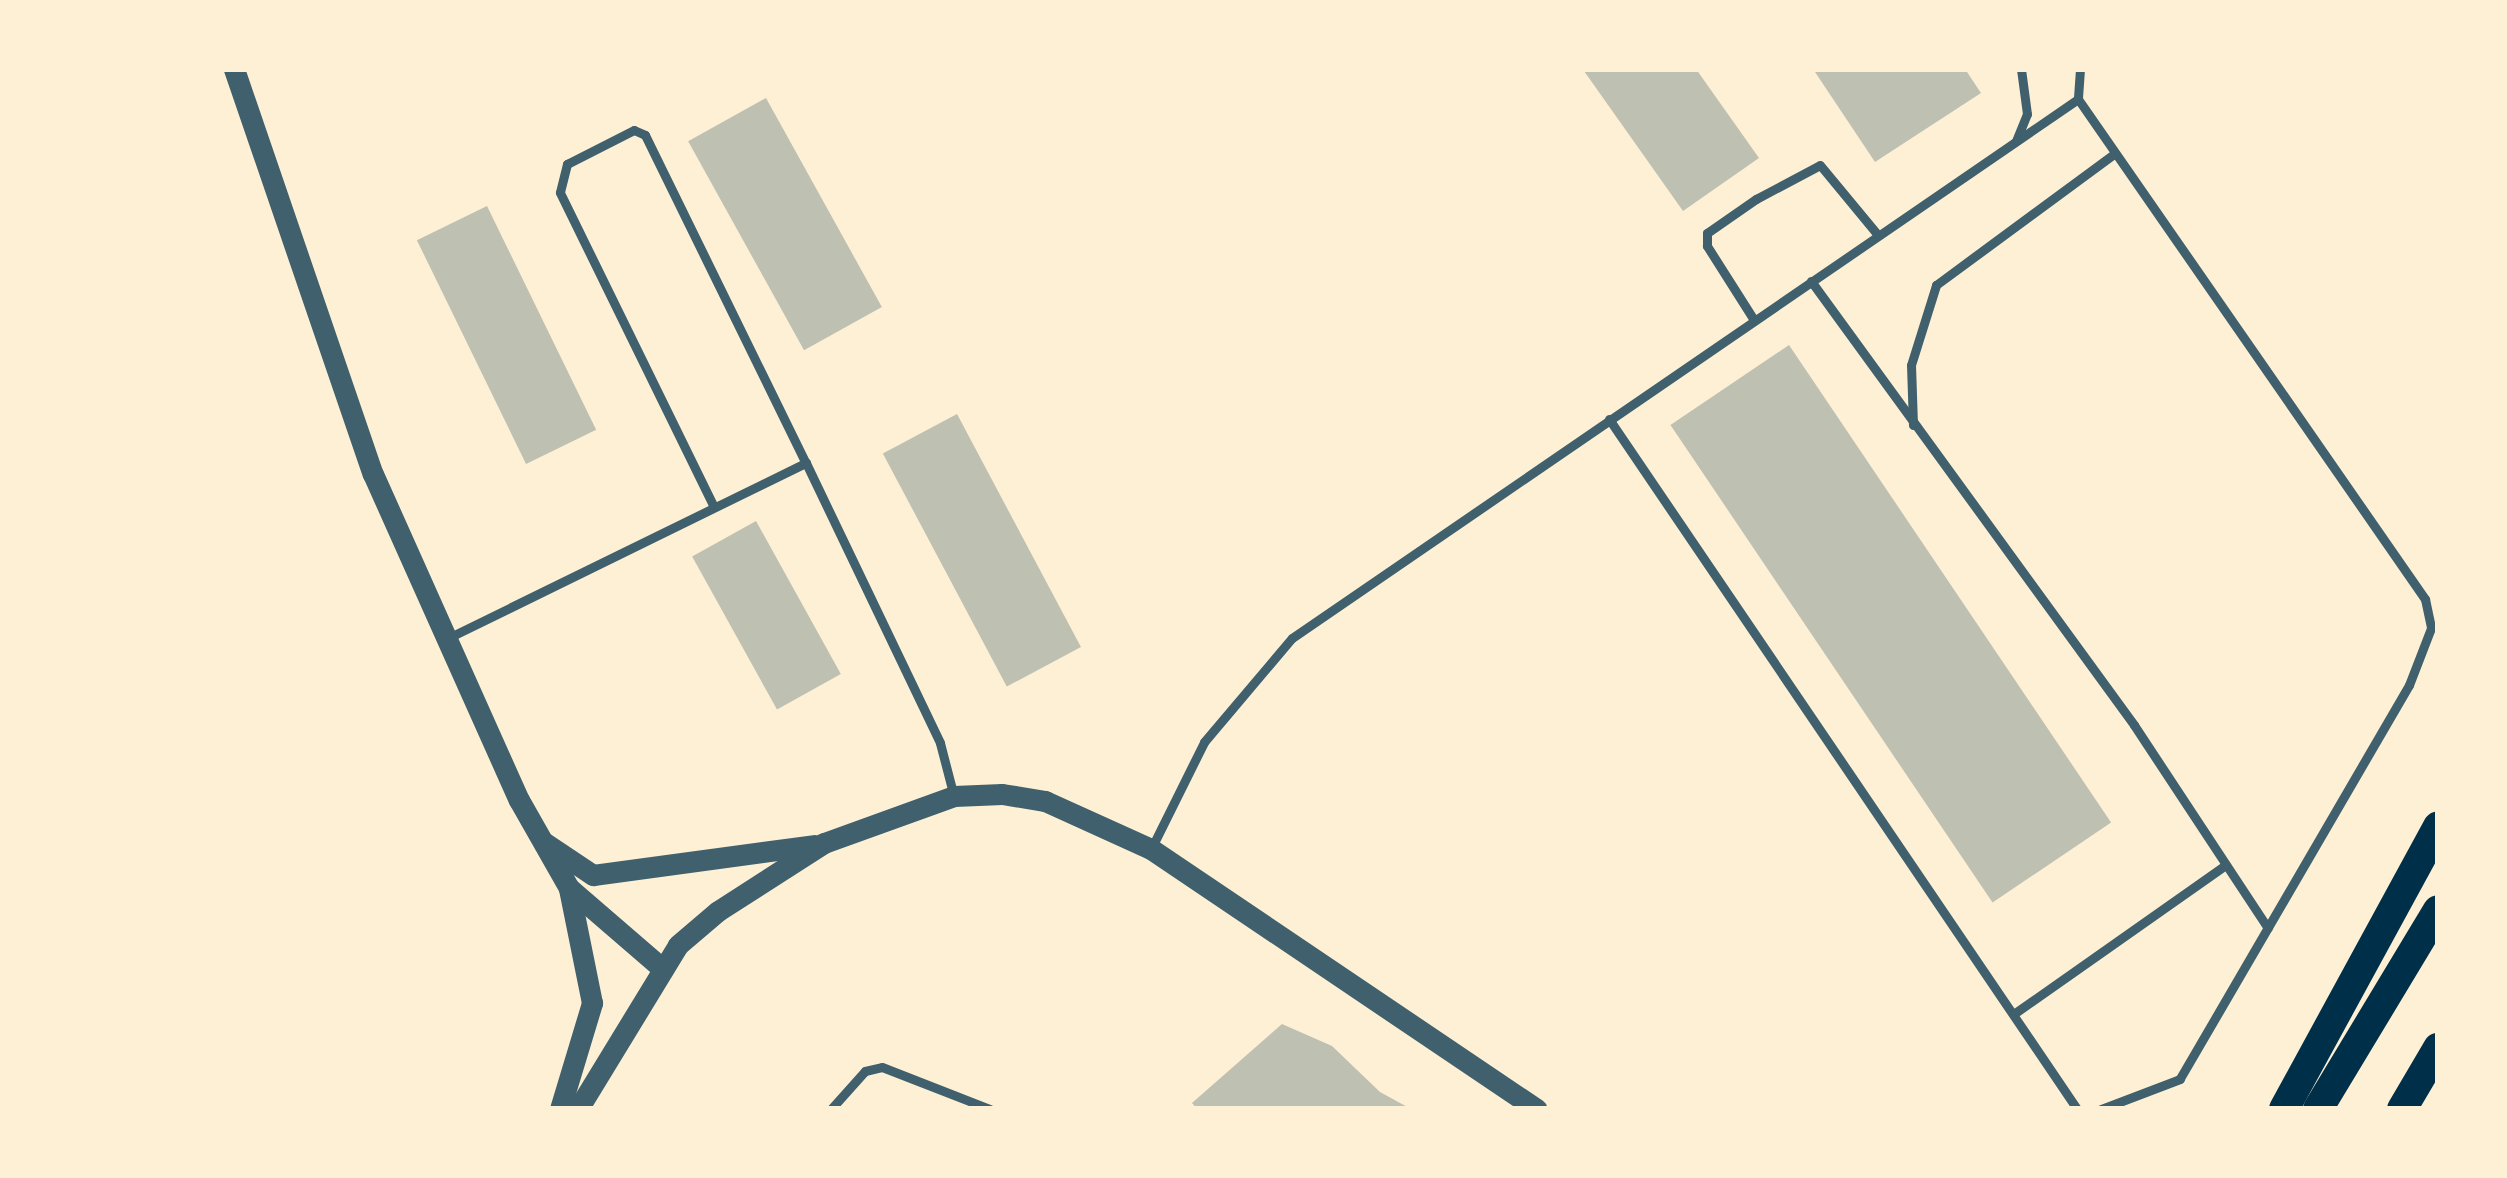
<!DOCTYPE html>
<html>
<head>
<meta charset="utf-8">
<style>
  body { margin:0 }
  #map { position:relative; width:2507px; height:1178px; overflow:hidden; background:#fdf0d5; font-family:"Varela Round",sans-serif }
  div>[style] { position:absolute }
  .building>* { inset:0; background:#bec0b2; transform-origin:0 0 }
  .service>* { height:9px; margin:-4.5px; padding:0 4.5px; transform-origin:4.5px; border-radius:4.5px; background:#3f606c }
  .tertiary>* { height:21px; margin:-10.5px; padding:0 10.5px; transform-origin:10.5px; border-radius:10.5px; background:#3f606c }
  .primary>* { height:30px; margin:-15px; padding:0 15px; transform-origin:15px; border-radius:15px; background:#003049 }
  span { translate:-50% -50%; white-space:nowrap; text-align:center; line-height:1.15; -webkit-text-stroke:10px #fdf0d5; paint-order:stroke }
  .frame { position:absolute; inset:0; border:72px solid #fdf0d5; pointer-events:none }
</style>
</head>
<body>
<div id="map">
  <div class="building">
    <div style="clip-path:polygon(1696px 69px,1759px 158px,1683px 211px,1584px 71px)"></div>
    <div style="clip-path:polygon(1813px 69px,1965px 69px,1981px 93px,1875px 162px)"></div>
    <div style="left:766px;top:98px;width:239px;height:89px;rotate:61deg"></div>
    <div style="left:487px;top:206px;width:249px;height:78px;rotate:64deg"></div>
    <div style="left:1789px;top:345px;width:576px;height:143px;rotate:56deg"></div>
    <div style="left:957px;top:414px;width:264px;height:84px;rotate:62deg"></div>
    <div style="left:756px;top:521px;width:175px;height:73px;rotate:61deg"></div>
    <div style="clip-path:polygon(1282px 1024px,1332px 1046px,1380px 1092px,1411px 1109px,1197px 1109px,1192px 1103px)"></div>
  </div>
  <div class="service">
    <div style="left:2080px;top:69px;width:30px;rotate:94deg"></div>
    <div style="left:2078px;top:99px;width:609px;rotate:55.24deg"></div>
    <div style="left:2425px;top:599px;width:30px;rotate:78deg"></div>
    <div style="left:2431px;top:628px;width:61px;rotate:111.1deg"></div>
    <div style="left:2409px;top:685px;width:456px;rotate:120.2deg"></div>
    <div style="left:2180px;top:1079px;width:85px;rotate:159.2deg"></div>
    <div style="left:2016px;top:141px;width:29px;rotate:-68deg"></div>
    <div style="left:2027px;top:114px;width:45px;rotate:-97.6deg"></div>
    <div style="left:1811px;top:281px;width:549px;rotate:53.96deg"></div>
    <div style="left:2134px;top:725px;width:243px;rotate:56.6deg"></div>
    <div style="left:1754px;top:320px;width:88px;rotate:-122.4deg"></div>
    <div style="left:1707px;top:246px;width:13px;rotate:-90deg"></div>
    <div style="left:1707px;top:233px;width:60px;rotate:-34.8deg"></div>
    <div style="left:1756px;top:199px;width:72px;rotate:-28deg"></div>
    <div style="left:1820px;top:165px;width:91px;rotate:50.4deg"></div>
    <div style="left:1609px;top:419px;width:834px;rotate:55.85deg"></div>
    <div style="left:1913px;top:425px;width:60px;rotate:-91.9deg"></div>
    <div style="left:1911px;top:365px;width:84px;rotate:-72.6deg"></div>
    <div style="left:1936px;top:285px;width:222px;rotate:-36.4deg"></div>
    <div style="left:713px;top:505px;width:348px;rotate:-116.1deg"></div>
    <div style="left:560px;top:192px;width:29px;rotate:-76deg"></div>
    <div style="left:567px;top:164px;width:75px;rotate:-26.9deg"></div>
    <div style="left:634px;top:130px;width:12px;rotate:24deg"></div>
    <div style="left:645px;top:135px;width:365px;rotate:63.9deg"></div>
    <div style="left:446px;top:639px;width:401px;rotate:-26.1deg"></div>
    <div style="left:806px;top:463px;width:310px;rotate:64.4deg"></div>
    <div style="left:940px;top:743px;width:52px;rotate:75.4deg"></div>
    <div style="left:1151px;top:849px;width:119px;rotate:-63.6deg"></div>
    <div style="left:1204px;top:742px;width:136px;rotate:-49.8deg"></div>
    <div style="left:1292px;top:638px;width:953px;rotate:-34.44deg"></div>
    <div style="left:2015px;top:1013px;width:256px;rotate:-35.1deg"></div>
    <div style="left:831px;top:1109px;width:51px;rotate:-48.2deg"></div>
    <div style="left:865px;top:1071px;width:17px;rotate:-13deg"></div>
    <div style="left:882px;top:1067px;width:116px;rotate:21.3deg"></div>
  </div>
  <div class="tertiary">
    <div style="left:234px;top:69px;width:428px;rotate:71.1deg"></div>
    <div style="left:373px;top:474px;width:357px;rotate:65.9deg"></div>
    <div style="left:519px;top:800px;width:101px;rotate:60.4deg"></div>
    <div style="left:569px;top:888px;width:124px;rotate:40.8deg"></div>
    <div style="left:545px;top:843px;width:58px;rotate:33.7deg"></div>
    <div style="left:593px;top:875px;width:223px;rotate:-7.7deg"></div>
    <div style="left:560px;top:1109px;width:111px;rotate:-73.2deg"></div>
    <div style="left:592px;top:1003px;width:116px;rotate:-101.4deg"></div>
    <div style="left:578px;top:1109px;width:192px;rotate:-58.6deg"></div>
    <div style="left:678px;top:945px;width:52px;rotate:-40.4deg"></div>
    <div style="left:718px;top:911px;width:126px;rotate:-32.7deg"></div>
    <div style="left:824px;top:843px;width:138px;rotate:-19.9deg"></div>
    <div style="left:954px;top:796px;width:48px;rotate:-2.4deg"></div>
    <div style="left:1002px;top:794px;width:44px;rotate:9.2deg"></div>
    <div style="left:1045px;top:801px;width:116px;rotate:24.4deg"></div>
    <div style="left:1151px;top:849px;width:465px;rotate:34deg"></div>
  </div>
  <div class="primary">
    <div style="left:2284px;top:1109px;width:322px;rotate:-61.4deg"></div>
    <div style="left:2318px;top:1109px;width:232px;rotate:-58.9deg"></div>
    <div style="left:2402px;top:1109px;width:71px;rotate:-59.5deg"></div>
  </div>
  <div class="frame"></div>
</div>
</body>
</html>
